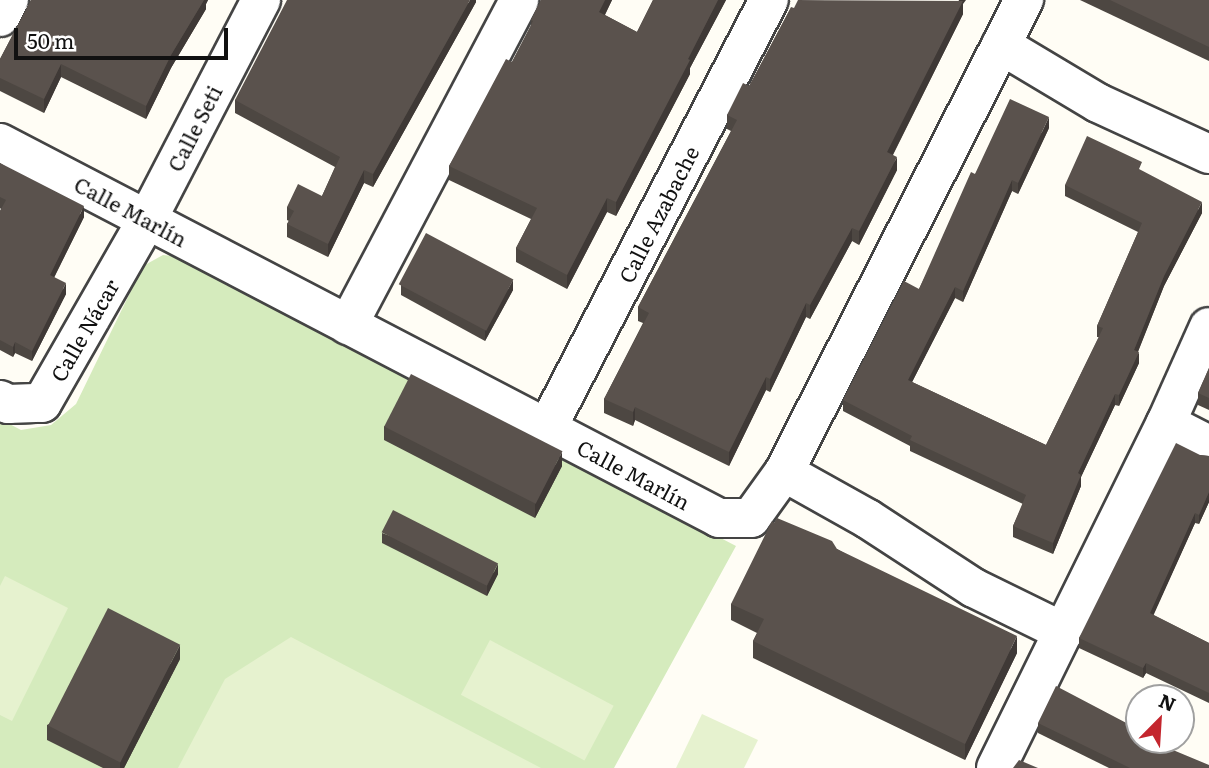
<!DOCTYPE html>
<html>
<head>
<meta charset="utf-8">
<style>
  body { margin:0 }
  #map { position:relative; width:1209px; height:768px; overflow:hidden; background:#fffdf5; font-family:Literata,serif }
  div>[style] { position:absolute }
  .green>* { inset:0; background:#d5ebbd }
  .pitch>* { inset:0; background:#e6f2cf; transform-origin:0 0 }
  .roads { filter:drop-shadow(2px 0 #444) drop-shadow(-2px 0 #444) drop-shadow(0 2px #444) drop-shadow(0 -2px #444) }
  .minor>* { height:38px; margin:-19px; padding:0 19px; transform-origin:19px; border-radius:19px; background:#fff }
  .wall>* { inset:0; background:#4d4742 }
  .shaded-wall>* { inset:0; background:#3f3936 }
  .building>* { inset:0; background:#5a524d; transform-origin:0 0 }
  span { translate:-50% -50%; white-space:nowrap; text-align:center; line-height:1.15; -webkit-text-stroke:7px #fff; paint-order:stroke }
  .street-label { font-size:21px; color:#111 }
  .north { position:absolute; left:1125px; top:684px; width:70px; height:70px; box-sizing:border-box; background:#fff; border:2px solid #a0a0a0; border-radius:50%; rotate:24deg; font-size:19px; font-weight:700; line-height:28px; text-align:center; color:#111 }
  .north::after { content:''; display:block; margin:auto; width:24px; height:32px; background:#c4262e; clip-path:polygon(50% 0,100% 100%,50% 72%,0 100%) }
  .scale { position:absolute; left:14px; top:28px; width:214px; height:32px; box-sizing:border-box; border:4px solid #111; border-top:0; padding-left:9px; font-size:21px; line-height:24px; white-space:nowrap; color:#111; -webkit-text-stroke:5px #fff; paint-order:stroke }
</style>
</head>
<body>
<div id="map">
  <div class="green">
    <div style="clip-path:polygon(163px 255px,182px 257px,736px 546px,614px 768px,0 768px,0 419px,21px 430px,51px 425px,76px 404px,143px 266px)"></div>
  </div>
  <div class="pitch">
    <div style="clip-path:polygon(5px 576px,68px 608px,12px 721px,0 715px,0 586px)"></div>
    <div style="clip-path:polygon(291px 637px,541px 768px,178px 768px,225px 679px)"></div>
    <div style="left:490px;top:640px;width:140px;height:62px;rotate:28deg"></div>
    <div style="clip-path:polygon(702px 714px,758px 740px,744px 768px,676px 768px)"></div>
  </div>
  <div class="roads">
    <div class="minor">
      <div style="left:0;top:17px;width:19px;rotate:-62deg"></div>
      <div style="left:1001px;top:45px;width:113px;rotate:30.9deg"></div>
      <div style="left:1098px;top:103px;width:122px;rotate:24.7deg"></div>
      <div style="left:0;top:143px;width:811px;rotate:27.54deg"></div>
      <div style="left:719px;top:518px;width:32px"></div>
      <div style="left:751px;top:518px;width:57px;rotate:-54.3deg"></div>
      <div style="left:784px;top:472px;width:530px;rotate:-63.05deg"></div>
      <div style="left:348px;top:325px;width:367px;rotate:-62.2deg"></div>
      <div style="left:0;top:400px;width:9px;rotate:27deg"></div>
      <div style="left:8px;top:404px;width:34px;rotate:-2deg"></div>
      <div style="left:42px;top:403px;width:211px;rotate:-60.2deg"></div>
      <div style="left:147px;top:220px;width:248px;rotate:-62.6deg"></div>
      <div style="left:1166px;top:423px;width:48px;rotate:27.1deg"></div>
      <div style="left:547px;top:428px;width:482px;rotate:-62.6deg"></div>
      <div style="left:784px;top:472px;width:96px;rotate:29.2deg"></div>
      <div style="left:868px;top:519px;width:126px;rotate:33.1deg"></div>
      <div style="left:974px;top:588px;width:100px;rotate:26.1deg"></div>
      <div style="left:996px;top:768px;width:385px;rotate:-63.8deg"></div>
      <div style="left:1166px;top:423px;width:105px;rotate:-65.9deg"></div>
    </div>
  </div>
  <div class="wall">
    <div style="clip-path:polygon(31px 0,208px 0,206px 4px,206px 9px,171px 68px,146px 119px,61px 77px,44px 113px,0 91px,0 59px)"></div>
    <div style="clip-path:polygon(476px 0,476px 2px,373px 187px,364px 183px,328px 257px,287px 237px,287px 224px,289px 221px,287px 220px,287px 207px,322px 196px,335px 167px,235px 113px,235px 100px)"></div>
    <div style="clip-path:polygon(541px 0,612px 0,605px 15px,637px 32px,653px 0,726px 0,690px 68px,690px 74px,616px 216px,607px 212px,567px 289px,516px 262px,516px 248px,531px 219px,449px 180px,449px 166px,512px 62px,531px 26px,531px 20px)"></div>
    <div style="clip-path:polygon(1080px 0,1209px 0,1209px 61px)"></div>
    <div style="clip-path:polygon(963px 4px,963px 14px,893px 155px,897px 170px,859px 245px,852px 241px,810px 319px,806px 317px,770px 392px,766px 390px,729px 466px,635px 420px,633px 426px,604px 413px,604px 399px,643px 323px,638px 321px,638px 307px,731px 131px,727px 129px,727px 115px,749px 86px,794px 8px)"></div>
    <div style="clip-path:polygon(1049px 128px,1018px 194px,1012px 191px,963px 302px,955px 298px,912px 382px,1046px 445px,1099px 337px,1097px 337px,1097px 326px,1138px 232px,1065px 196px,1065px 185px,1142px 171px,1202px 213px,1164px 286px,1138px 352px,1139px 363px,1119px 406px,1115px 405px,1081px 477px,1081px 486px,1053px 554px,1013px 537px,1013px 526px,1023px 504px,910px 451px,910px 446px,843px 411px,843px 400px,919px 289px,975px 174px)"></div>
    <div style="clip-path:polygon(0 163px,84px 217px,54px 277px,66px 294px,32px 361px,15px 353px,13px 357px,0 350px,0 211px,1px 209px,0 208px)"></div>
    <div style="clip-path:polygon(401px 285px,513px 290px,485px 341px,401px 295px)"></div>
    <div style="clip-path:polygon(1209px 368px,1209px 410px,1198px 405px,1198px 393px)"></div>
    <div style="clip-path:polygon(384px 426px,562px 466px,535px 518px,384px 440px)"></div>
    <div style="clip-path:polygon(1200px 455px,1209px 456px,1209px 502px,1199px 524px,1195px 523px,1153px 615px,1209px 643px,1209px 703px,1146px 673px,1143px 678px,1079px 648px,1079px 638px)"></div>
    <div style="clip-path:polygon(382px 533px,498px 574px,487px 596px,382px 543px)"></div>
    <div style="clip-path:polygon(837px 549px,1017px 653px,965px 760px,753px 658px,753px 641px,757px 633px,731px 620px,731px 604px)"></div>
    <div style="clip-path:polygon(180px 659px,124px 768px,103px 768px,47px 740px,47px 725px)"></div>
    <div style="clip-path:polygon(1038px 723px,1134px 734px,1209px 768px,1109px 768px,1038px 733px)"></div>
  </div>
  <div class="shaded-wall">
    <div style="clip-path:polygon(204px 0,208px 0,206px 4px,206px 9px,171px 68px,146px 119px,146px 106px,171px 55px)"></div>
    <div style="clip-path:polygon(470px 0,476px 0,476px 2px,373px 187px,373px 174px)"></div>
    <div style="clip-path:polygon(605px 0,612px 0,599px 26px,599px 12px)"></div>
    <div style="clip-path:polygon(718px 0,726px 0,690px 68px,690px 74px,616px 216px,616px 202px,688px 59px)"></div>
    <div style="clip-path:polygon(959px 0,966px 0,963px 4px,963px 14px,887px 166px,887px 152px)"></div>
    <div style="clip-path:polygon(61px 64px,61px 77px,44px 113px,44px 99px)"></div>
    <div style="clip-path:polygon(1049px 117px,1049px 128px,1018px 194px,1018px 183px)"></div>
    <div style="clip-path:polygon(897px 157px,897px 170px,859px 245px,859px 231px)"></div>
    <div style="clip-path:polygon(364px 170px,364px 183px,328px 257px,328px 244px)"></div>
    <div style="clip-path:polygon(1012px 180px,1012px 191px,963px 302px,963px 291px)"></div>
    <div style="clip-path:polygon(607px 198px,607px 212px,567px 289px,567px 275px)"></div>
    <div style="clip-path:polygon(1202px 202px,1202px 213px,1164px 286px,1134px 361px,1134px 350px,1164px 276px)"></div>
    <div style="clip-path:polygon(84px 206px,84px 217px,50px 286px,50px 275px)"></div>
    <div style="clip-path:polygon(852px 228px,852px 241px,810px 319px,810px 305px)"></div>
    <div style="clip-path:polygon(513px 280px,513px 290px,485px 341px,485px 331px)"></div>
    <div style="clip-path:polygon(66px 283px,66px 294px,32px 361px,32px 351px)"></div>
    <div style="clip-path:polygon(955px 287px,955px 298px,908px 390px,908px 380px)"></div>
    <div style="clip-path:polygon(806px 303px,806px 317px,770px 392px,770px 379px)"></div>
    <div style="clip-path:polygon(15px 342px,15px 353px,13px 357px,13px 347px)"></div>
    <div style="clip-path:polygon(1139px 352px,1139px 363px,1119px 406px,1119px 395px)"></div>
    <div style="clip-path:polygon(766px 377px,766px 390px,729px 466px,729px 452px)"></div>
    <div style="clip-path:polygon(1115px 394px,1115px 405px,1081px 477px,1081px 486px,1053px 554px,1053px 543px,1078px 473px)"></div>
    <div style="clip-path:polygon(635px 407px,635px 420px,633px 426px,633px 412px)"></div>
    <div style="clip-path:polygon(562px 452px,562px 466px,535px 518px,535px 504px)"></div>
    <div style="clip-path:polygon(1209px 492px,1209px 502px,1199px 524px,1199px 515px)"></div>
    <div style="clip-path:polygon(1195px 513px,1195px 523px,1150px 623px,1150px 613px)"></div>
    <div style="clip-path:polygon(498px 564px,498px 574px,487px 596px,487px 586px)"></div>
    <div style="clip-path:polygon(1017px 636px,1017px 653px,965px 760px,965px 744px)"></div>
    <div style="clip-path:polygon(180px 645px,180px 659px,124px 768px,120px 768px,120px 762px)"></div>
    <div style="clip-path:polygon(1146px 663px,1146px 673px,1143px 678px,1143px 668px)"></div>
  </div>
  <div class="building">
    <div style="clip-path:polygon(31px 0,204px 0,171px 55px,146px 106px,61px 64px,44px 99px,0 78px,0 59px)"></div>
    <div style="clip-path:polygon(287px 0,470px 0,373px 174px,364px 170px,328px 244px,287px 224px,294px 211px,287px 207px,298px 184px,322px 196px,340px 157px,235px 100px)"></div>
    <div style="clip-path:polygon(541px 0,605px 0,599px 12px,637px 32px,653px 0,718px 0,688px 59px,690px 60px,616px 202px,607px 198px,567px 275px,516px 248px,537px 208px,449px 166px,506px 59px,512px 62px,533px 21px,531px 20px)"></div>
    <div style="clip-path:polygon(798px 0,963px 1px,887px 152px,897px 157px,859px 231px,852px 228px,810px 305px,806px 303px,770px 379px,766px 377px,729px 452px,635px 407px,633px 412px,604px 399px,649px 313px,638px 307px,737px 120px,727px 115px,743px 83px,749px 86px,791px 7px,794px 8px)"></div>
    <div style="clip-path:polygon(1110px 0,1209px 0,1209px 47px)"></div>
    <div style="clip-path:polygon(1010px 99px,1049px 117px,1018px 183px,1012px 180px,963px 291px,955px 287px,908px 380px,1046px 445px,1103px 328px,1097px 326px,1142px 223px,1065px 185px,1087px 136px,1142px 162px,1139px 169px,1202px 202px,1164px 276px,1134px 350px,1139px 352px,1119px 395px,1115px 394px,1078px 473px,1081px 475px,1053px 543px,1013px 526px,1026px 495px,910px 440px,912px 436px,843px 400px,904px 281px,919px 289px,971px 172px,975px 174px)"></div>
    <div style="clip-path:polygon(0 163px,84px 206px,50px 275px,66px 283px,32px 351px,15px 342px,13px 347px,0 340px,0 211px,6px 200px,0 197px)"></div>
    <div style="left:426px;top:233px;width:99px;height:58px;rotate:28deg"></div>
    <div style="clip-path:polygon(1209px 368px,1209px 398px,1198px 393px)"></div>
    <div style="left:411px;top:374px;width:170px;height:59px;rotate:27deg"></div>
    <div style="clip-path:polygon(1176px 443px,1200px 455px,1209px 456px,1209px 492px,1199px 515px,1195px 513px,1150px 613px,1209px 643px,1209px 693px,1146px 663px,1143px 668px,1079px 638px)"></div>
    <div style="left:393px;top:510px;width:118px;height:25px;rotate:27deg"></div>
    <div style="clip-path:polygon(777px 518px,832px 541px,837px 549px,1017px 636px,965px 744px,753px 641px,764px 619px,731px 604px,772px 521px,774px 523px)"></div>
    <div style="left:108px;top:608px;width:81px;height:132px;rotate:27deg"></div>
    <div style="clip-path:polygon(1056px 686px,1134px 727px,1131px 732px,1139px 736px,1139px 740px,1149px 740px,1209px 765px,1209px 768px,1130px 768px,1038px 723px)"></div>
    <div style="clip-path:polygon(1019px 760px,1038px 768px,1013px 768px)"></div>
  </div>
  <div class="street-label">
    <span style="left:194px;top:128px;rotate:-63deg">Calle Seti</span>
    <span style="left:131px;top:211px;rotate:28deg">Calle Marlín</span>
    <span style="left:658px;top:214px;rotate:-63deg">Calle Azabache</span>
    <span style="left:84px;top:330px;rotate:-60deg">Calle Nácar</span>
    <span style="left:634px;top:474px;rotate:28deg">Calle Marlín</span>
  </div>
  <div class="north">N</div>
  <div class="scale">50 m</div>
</div>
</body>
</html>
